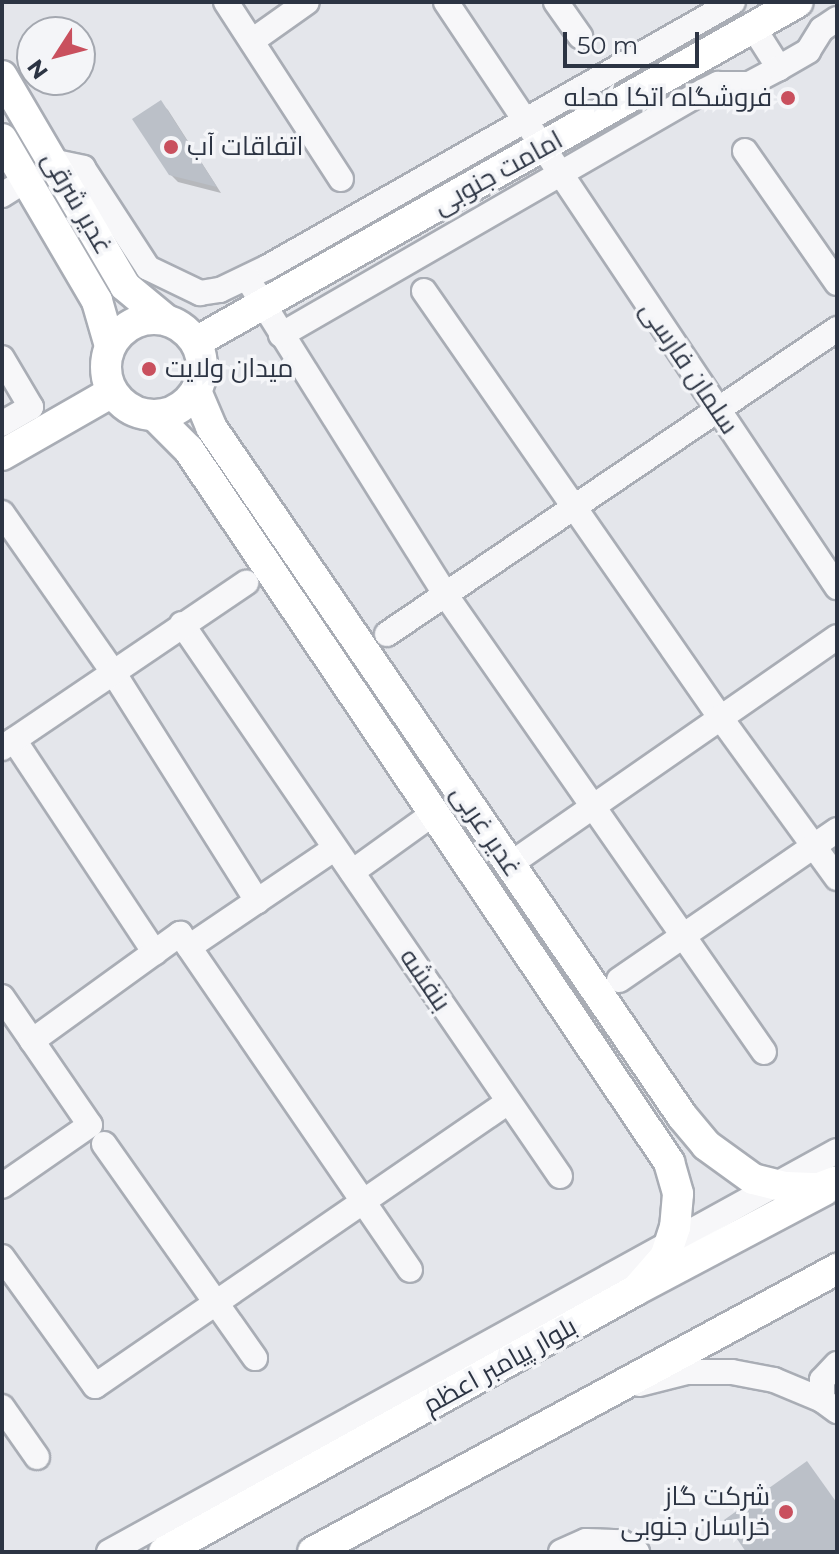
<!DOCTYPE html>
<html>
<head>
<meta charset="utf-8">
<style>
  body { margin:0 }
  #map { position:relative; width:839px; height:1554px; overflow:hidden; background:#e4e6eb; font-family:Montserrat,Cairo,sans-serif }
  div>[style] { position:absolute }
  .shadow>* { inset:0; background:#0003 }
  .building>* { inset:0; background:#bbc0c8 }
  .roads { filter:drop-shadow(2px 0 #a9adb5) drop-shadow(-2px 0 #a9adb5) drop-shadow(0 2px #a9adb5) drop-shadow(0 -2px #a9adb5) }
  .minor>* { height:24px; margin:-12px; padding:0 12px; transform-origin:12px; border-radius:12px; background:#f7f7f9 }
  .major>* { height:30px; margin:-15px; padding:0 15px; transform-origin:15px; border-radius:15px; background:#fff }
  .major>.ring { margin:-15px; padding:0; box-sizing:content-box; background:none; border:30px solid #fff; border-radius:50% }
  .dots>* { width:22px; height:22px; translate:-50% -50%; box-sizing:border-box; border:4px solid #f4f5f8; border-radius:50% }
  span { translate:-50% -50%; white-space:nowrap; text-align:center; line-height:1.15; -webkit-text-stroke:7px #f4f5f8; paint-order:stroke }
  .poi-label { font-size:26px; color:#2c3443 }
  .right { translate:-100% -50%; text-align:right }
  .left { translate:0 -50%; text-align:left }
  .street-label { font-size:26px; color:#2c3443 }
  .frame { position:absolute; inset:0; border:4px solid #2c3443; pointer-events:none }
  .north { position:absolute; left:16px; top:16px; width:80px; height:80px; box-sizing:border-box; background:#f4f5f8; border:2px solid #a4a8b0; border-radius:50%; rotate:234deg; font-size:22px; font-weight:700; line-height:32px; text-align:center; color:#2c3443 }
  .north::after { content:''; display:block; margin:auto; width:28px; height:36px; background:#c9505e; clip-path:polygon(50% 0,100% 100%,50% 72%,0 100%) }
  .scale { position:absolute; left:563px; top:32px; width:136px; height:36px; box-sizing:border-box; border:4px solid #2c3443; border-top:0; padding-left:10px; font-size:24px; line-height:28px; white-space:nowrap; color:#2c3443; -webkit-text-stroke:6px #f4f5f8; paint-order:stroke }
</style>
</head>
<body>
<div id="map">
  <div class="shadow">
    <div style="clip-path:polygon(160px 103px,168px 110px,221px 193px,178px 182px,170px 174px)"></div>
  </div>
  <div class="building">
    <div style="clip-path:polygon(161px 100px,217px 187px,169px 175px,132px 119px)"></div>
    <div style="clip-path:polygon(807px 1461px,837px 1503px,837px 1552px,746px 1552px,724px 1520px)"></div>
  </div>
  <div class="roads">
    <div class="minor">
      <div style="left:226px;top:2px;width:211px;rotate:57deg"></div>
      <div style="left:446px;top:2px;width:704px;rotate:56.24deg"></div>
      <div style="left:556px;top:2px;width:42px;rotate:54.8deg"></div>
      <div style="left:753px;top:27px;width:49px;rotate:57.6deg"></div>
      <div style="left:252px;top:41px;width:67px;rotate:-35.3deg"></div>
      <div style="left:745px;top:151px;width:161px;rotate:55.1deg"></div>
      <div style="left:51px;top:161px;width:33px;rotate:12deg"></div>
      <div style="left:83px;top:168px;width:119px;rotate:57deg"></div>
      <div style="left:148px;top:268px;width:58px;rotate:25.7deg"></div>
      <div style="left:200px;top:293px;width:20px;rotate:-9deg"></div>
      <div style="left:220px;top:290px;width:53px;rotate:-25.6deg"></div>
      <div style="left:268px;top:267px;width:535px;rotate:-29.68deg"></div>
      <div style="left:2px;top:195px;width:28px;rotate:-32deg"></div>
      <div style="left:247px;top:278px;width:373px;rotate:57.9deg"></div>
      <div style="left:445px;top:594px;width:558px;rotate:55.14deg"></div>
      <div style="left:424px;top:291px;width:519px;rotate:55.21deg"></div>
      <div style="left:720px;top:717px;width:199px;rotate:54deg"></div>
      <div style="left:281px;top:335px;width:488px;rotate:-30deg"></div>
      <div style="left:704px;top:91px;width:16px;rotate:-27deg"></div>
      <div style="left:718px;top:84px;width:31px"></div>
      <div style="left:749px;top:84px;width:34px;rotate:-28deg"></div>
      <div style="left:779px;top:68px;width:34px;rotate:-30deg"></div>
      <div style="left:808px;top:51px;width:26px;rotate:-58deg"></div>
      <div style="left:822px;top:29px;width:18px;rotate:-34deg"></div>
      <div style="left:2px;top:358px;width:57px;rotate:59.4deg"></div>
      <div style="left:31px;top:407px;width:34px;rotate:150deg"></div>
      <div style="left:2px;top:513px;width:194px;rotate:55.1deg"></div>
      <div style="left:113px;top:672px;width:271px;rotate:57.8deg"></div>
      <div style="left:182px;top:624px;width:669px;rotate:55.6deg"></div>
      <div style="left:387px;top:634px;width:544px;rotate:-34.13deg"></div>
      <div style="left:14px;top:740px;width:255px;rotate:56.5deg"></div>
      <div style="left:2px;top:748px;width:295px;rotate:-34.1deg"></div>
      <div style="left:509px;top:865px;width:399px;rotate:-34.8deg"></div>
      <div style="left:352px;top:872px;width:101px;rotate:-35.7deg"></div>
      <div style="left:189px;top:947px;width:176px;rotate:-34.1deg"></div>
      <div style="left:619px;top:980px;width:265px;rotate:-34.5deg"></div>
      <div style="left:2px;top:997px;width:155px;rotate:55.5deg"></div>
      <div style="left:90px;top:1125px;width:107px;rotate:145.3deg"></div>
      <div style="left:32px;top:1041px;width:183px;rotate:-35.9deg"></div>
      <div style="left:180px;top:934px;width:407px;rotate:55.6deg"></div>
      <div style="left:104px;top:1144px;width:262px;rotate:54.8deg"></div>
      <div style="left:2px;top:1257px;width:159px;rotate:54.2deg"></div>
      <div style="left:95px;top:1386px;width:501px;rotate:-34.51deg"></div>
      <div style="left:639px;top:1384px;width:49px;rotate:-14deg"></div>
      <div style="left:687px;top:1372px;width:45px"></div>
      <div style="left:732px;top:1372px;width:43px;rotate:10.8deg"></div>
      <div style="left:774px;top:1380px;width:52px;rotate:22.6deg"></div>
      <div style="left:822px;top:1400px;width:19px;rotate:36deg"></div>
      <div style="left:822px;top:1400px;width:20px;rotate:-90deg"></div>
      <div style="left:822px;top:1380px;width:22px;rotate:-47deg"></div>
      <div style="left:2px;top:1407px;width:61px;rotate:55deg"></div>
      <div style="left:109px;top:1552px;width:831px;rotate:-28.85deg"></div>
      <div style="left:561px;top:1552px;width:27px;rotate:-24deg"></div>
      <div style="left:586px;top:1541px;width:35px;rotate:2deg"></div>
      <div style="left:621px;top:1542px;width:19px;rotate:32deg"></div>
    </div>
    <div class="major">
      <div style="left:2px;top:76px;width:243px;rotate:59.6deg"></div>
      <div style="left:125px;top:286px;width:53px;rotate:39.7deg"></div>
      <div style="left:2px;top:139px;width:188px;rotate:59.6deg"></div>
      <div style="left:97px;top:301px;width:47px;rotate:73.9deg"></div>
      <div class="ring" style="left:106px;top:319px;width:66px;height:66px"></div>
      <div style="left:196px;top:342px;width:691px;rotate:-29.46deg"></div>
      <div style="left:196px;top:391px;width:39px;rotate:67deg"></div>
      <div style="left:211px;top:427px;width:835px;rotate:55.64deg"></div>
      <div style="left:682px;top:1116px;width:38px;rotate:50deg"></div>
      <div style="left:706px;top:1145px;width:58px;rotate:35.9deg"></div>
      <div style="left:753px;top:1179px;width:34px;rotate:14deg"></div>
      <div style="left:786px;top:1187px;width:33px;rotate:2deg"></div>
      <div style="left:819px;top:1188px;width:19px;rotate:-21deg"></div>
      <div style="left:155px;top:416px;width:48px;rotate:45deg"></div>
      <div style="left:189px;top:450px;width:859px;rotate:56.01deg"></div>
      <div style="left:669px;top:1162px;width:33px;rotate:74deg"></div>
      <div style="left:678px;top:1194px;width:33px;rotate:95deg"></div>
      <div style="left:675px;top:1227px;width:32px;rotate:108deg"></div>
      <div style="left:665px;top:1257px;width:44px;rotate:131.3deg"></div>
      <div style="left:2px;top:455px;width:127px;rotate:-29.8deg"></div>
      <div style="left:164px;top:1552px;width:540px;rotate:-29.03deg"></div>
      <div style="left:636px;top:1290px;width:214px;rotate:-27.9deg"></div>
      <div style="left:313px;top:1552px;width:596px;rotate:-28.37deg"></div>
    </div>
  </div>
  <div class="dots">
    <div style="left:788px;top:98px;background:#c9505e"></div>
    <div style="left:171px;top:147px;background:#c9505e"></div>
    <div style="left:149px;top:369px;background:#c9505e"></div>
    <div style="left:786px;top:1512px;background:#c9505e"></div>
  </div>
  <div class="poi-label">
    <span class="right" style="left:772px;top:98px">فروشگاه اتکا محله</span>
    <span class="left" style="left:187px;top:147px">اتفاقات آب</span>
    <span class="left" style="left:165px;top:369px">میدان ولایت</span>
    <span class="right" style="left:770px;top:1512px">شرکت گاز<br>خراسان جنوبی</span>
  </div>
  <div class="street-label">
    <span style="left:498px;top:173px;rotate:-29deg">امامت جنوبی</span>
    <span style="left:77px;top:203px;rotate:60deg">غدیر شرقی</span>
    <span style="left:689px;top:368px;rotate:56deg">سلمان فارسی</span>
    <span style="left:486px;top:831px;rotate:56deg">غدیر غربی</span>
    <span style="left:425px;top:980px;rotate:56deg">بنفشه</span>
    <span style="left:500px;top:1366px;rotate:-29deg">بلوار پیامبر اعظم</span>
  </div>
  <div class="frame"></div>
  <div class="north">N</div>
  <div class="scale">50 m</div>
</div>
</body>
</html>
